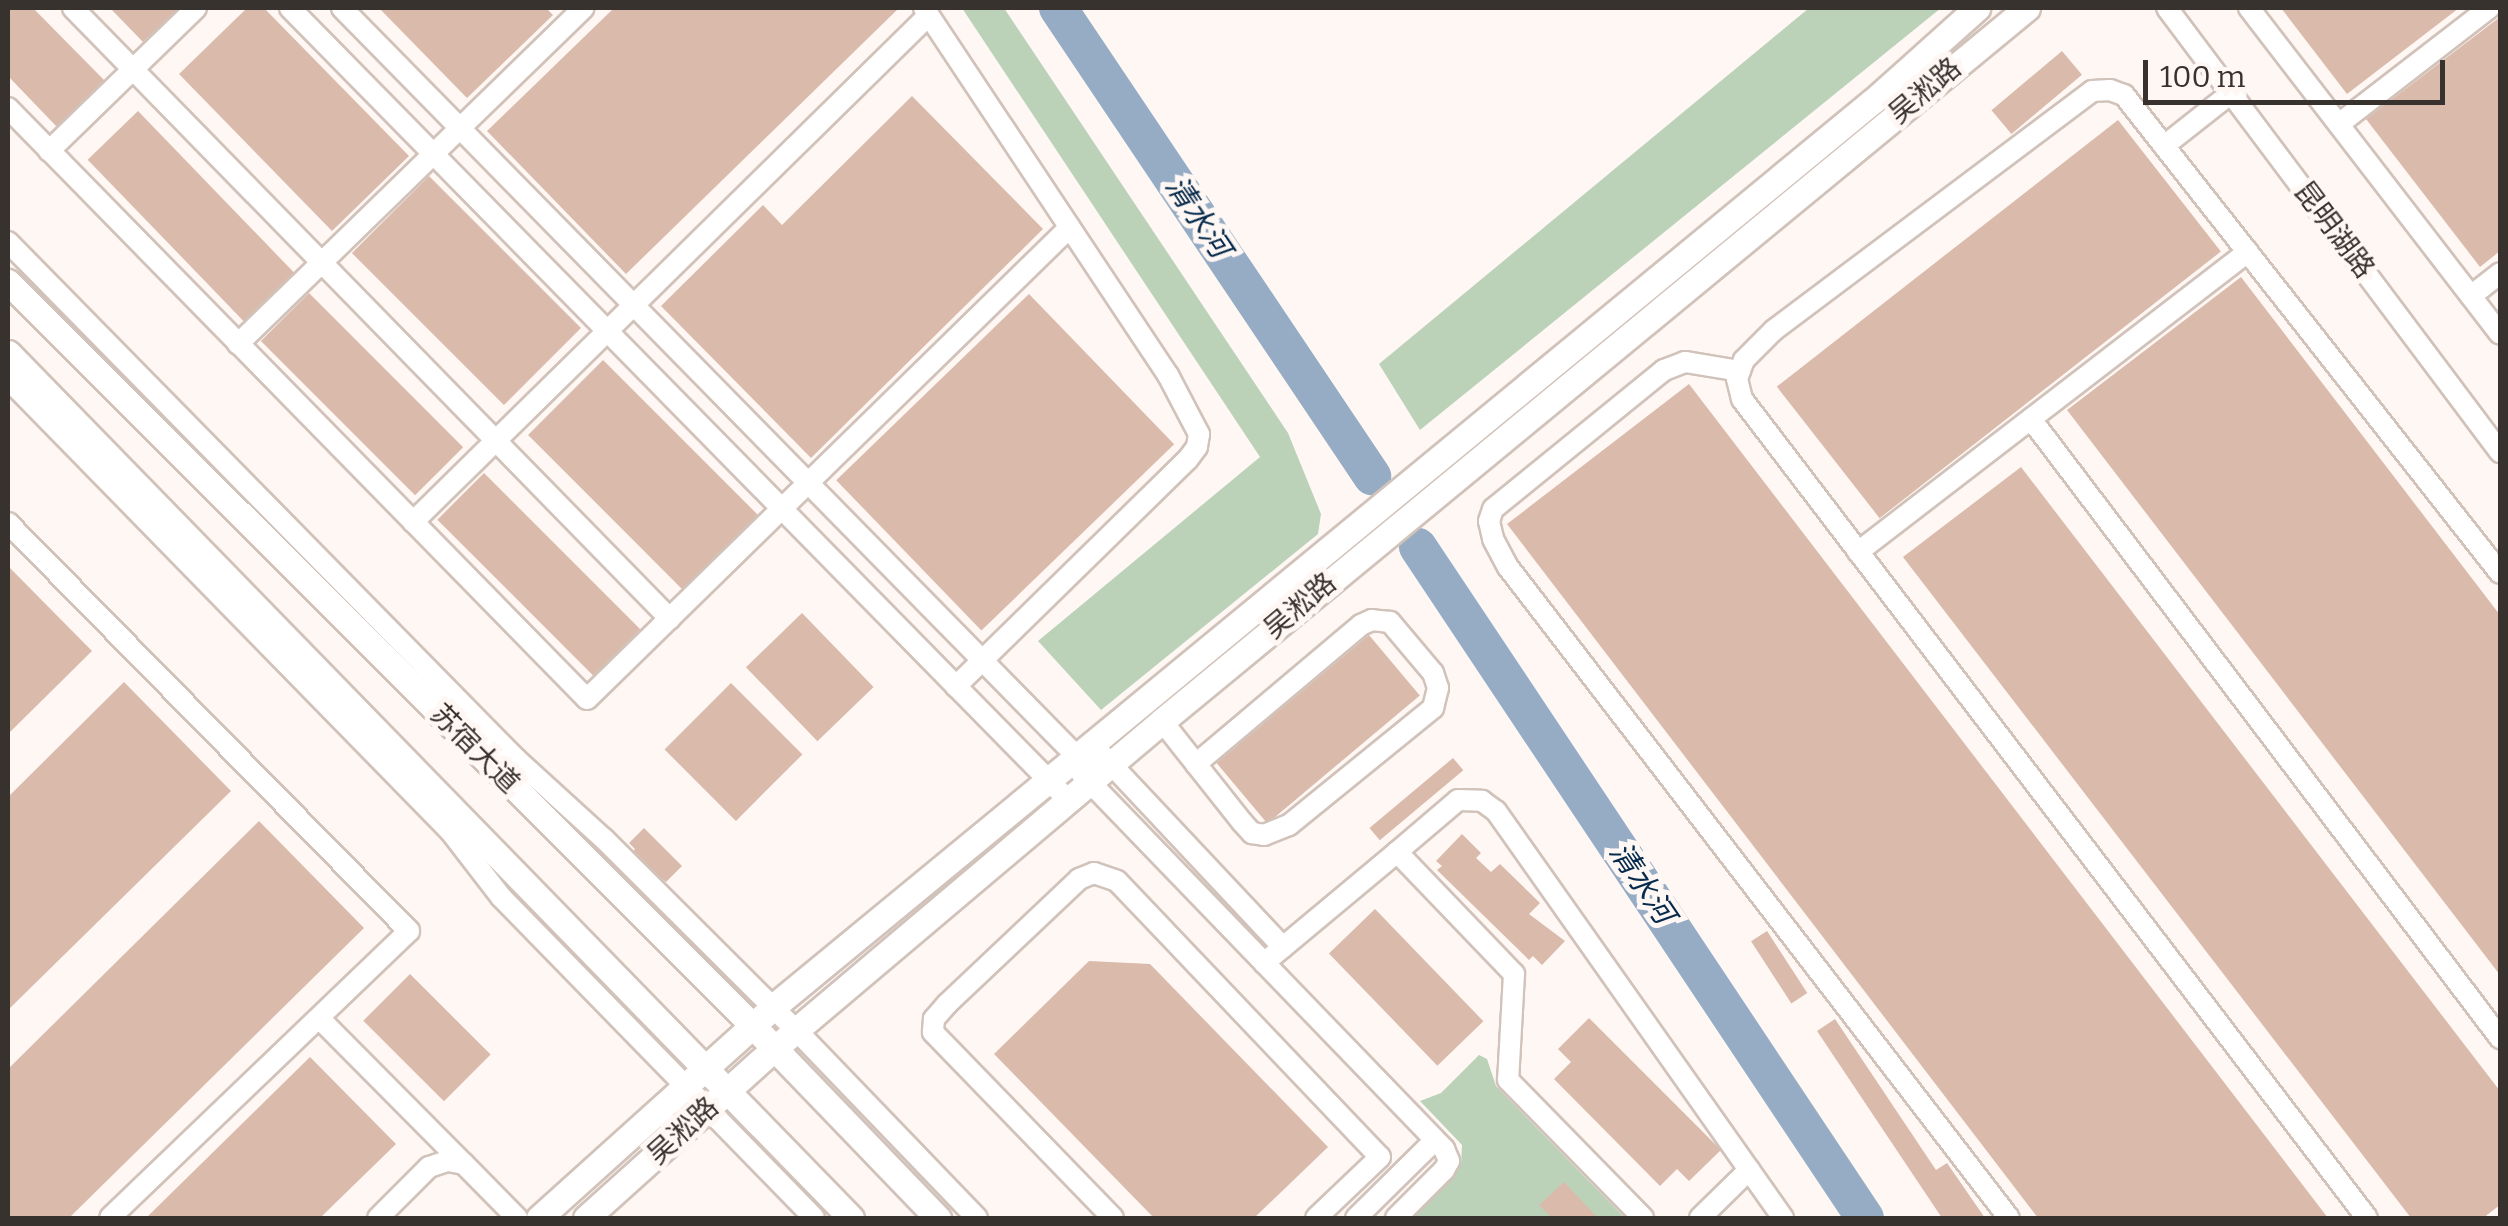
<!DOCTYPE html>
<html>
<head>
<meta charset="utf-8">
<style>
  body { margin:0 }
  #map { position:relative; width:2508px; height:1226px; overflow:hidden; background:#fef7f4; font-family:Bitter,"Noto Sans SC",serif }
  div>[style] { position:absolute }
  .green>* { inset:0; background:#bbd2b9 }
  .river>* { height:38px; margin:-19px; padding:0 19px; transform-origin:19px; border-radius:19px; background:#95acc4 }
  .building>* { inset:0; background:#dabaaa; transform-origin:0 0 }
  .roads { filter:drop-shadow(2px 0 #d1c2ba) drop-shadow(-2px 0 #d1c2ba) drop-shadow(0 2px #d1c2ba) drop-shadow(0 -2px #d1c2ba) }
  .minor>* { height:20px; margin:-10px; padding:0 10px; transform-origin:10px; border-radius:10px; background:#fff }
  .major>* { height:25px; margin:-12.5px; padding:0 12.5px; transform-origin:12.5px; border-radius:12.5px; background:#fff }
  span { translate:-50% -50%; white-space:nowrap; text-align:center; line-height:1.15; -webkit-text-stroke:10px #fef7f4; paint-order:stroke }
  .street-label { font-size:28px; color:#38322f }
  .water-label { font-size:30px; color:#062b4c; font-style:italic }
  .frame { position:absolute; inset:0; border:10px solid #38322f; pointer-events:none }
  .scale { position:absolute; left:2143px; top:60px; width:302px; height:45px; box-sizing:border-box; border:5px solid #38322f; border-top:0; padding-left:12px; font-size:30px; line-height:35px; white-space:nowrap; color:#38322f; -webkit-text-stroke:8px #fef7f4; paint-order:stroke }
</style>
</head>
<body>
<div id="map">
  <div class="green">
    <div style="clip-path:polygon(962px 8px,1004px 8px,1288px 433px,1321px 514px,1318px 534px,1101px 710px,1038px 641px,1260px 457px)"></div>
    <div style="clip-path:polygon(1809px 8px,1941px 8px,1420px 430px,1379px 364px)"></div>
    <div style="clip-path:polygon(1479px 1055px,1487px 1059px,1496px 1086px,1625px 1218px,1406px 1218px,1461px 1164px,1462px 1145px,1420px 1101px,1441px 1093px)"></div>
  </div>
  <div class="river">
    <div style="left:1058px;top:8px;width:564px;rotate:56.14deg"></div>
    <div style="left:1418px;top:547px;width:806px;rotate:56.33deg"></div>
  </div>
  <div class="building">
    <div style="clip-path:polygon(8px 8px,33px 8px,105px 81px,57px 127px,8px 76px)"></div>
    <div style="clip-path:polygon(110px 8px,179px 8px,143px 42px)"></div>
    <div style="clip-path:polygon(247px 8px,264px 8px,409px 156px,332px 231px,179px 74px)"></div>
    <div style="clip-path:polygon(379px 8px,546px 8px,553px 15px,467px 98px)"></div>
    <div style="clip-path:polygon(614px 8px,899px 8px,626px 274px,487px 131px)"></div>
    <div style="clip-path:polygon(2281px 8px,2459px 8px,2347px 94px)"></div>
    <div style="clip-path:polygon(2500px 17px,2500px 251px,2480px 267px,2366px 119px)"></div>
    <div style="left:2062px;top:51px;width:31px;height:92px;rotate:50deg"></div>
    <div style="clip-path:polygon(912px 96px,1043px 229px,811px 458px,661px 306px,763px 205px,782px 225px)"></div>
    <div style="left:138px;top:111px;width:226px;height:70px;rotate:46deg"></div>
    <div style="left:2118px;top:120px;width:167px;height:433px;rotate:52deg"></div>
    <div style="left:429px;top:176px;width:215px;height:109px;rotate:45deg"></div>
    <div style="clip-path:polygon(2241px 277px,2500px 615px,2500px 975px,2067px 410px)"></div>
    <div style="left:309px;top:293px;width:218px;height:68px;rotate:45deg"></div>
    <div style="left:1029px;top:294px;width:209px;height:268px;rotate:46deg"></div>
    <div style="left:603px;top:360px;width:223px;height:106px;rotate:45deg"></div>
    <div style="clip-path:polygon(1689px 384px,2328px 1218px,2038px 1218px,1507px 524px)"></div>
    <div style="clip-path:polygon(2021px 467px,2500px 1091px,2500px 1205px,2483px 1218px,2411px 1218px,1903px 557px)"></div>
    <div style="left:484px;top:473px;width:221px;height:66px;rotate:45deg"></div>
    <div style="clip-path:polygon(8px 566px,92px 651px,8px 734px)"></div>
    <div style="left:802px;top:613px;width:103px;height:78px;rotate:46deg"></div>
    <div style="left:1369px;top:635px;width:79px;height:199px;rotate:50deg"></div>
    <div style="clip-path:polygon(124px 682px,231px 791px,8px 1010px,8px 797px)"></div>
    <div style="left:731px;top:683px;width:101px;height:94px;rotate:45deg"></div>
    <div style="left:1453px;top:758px;width:16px;height:109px;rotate:50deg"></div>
    <div style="clip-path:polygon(259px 821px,364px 928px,69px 1218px,8px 1218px,8px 1069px)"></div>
    <div style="clip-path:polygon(644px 828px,682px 866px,666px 882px,631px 854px,635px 849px,629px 843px)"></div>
    <div style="clip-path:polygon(1462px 834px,1481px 853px,1476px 858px,1491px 872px,1500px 864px,1540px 903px,1529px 914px,1565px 941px,1542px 965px,1533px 956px,1529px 960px,1437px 870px,1442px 866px,1436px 861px)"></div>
    <div style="left:1375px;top:909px;width:156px;height:64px;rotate:46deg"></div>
    <div style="left:1767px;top:931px;width:74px;height:19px;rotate:57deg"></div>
    <div style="clip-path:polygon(1089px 961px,1150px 964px,1328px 1147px,1254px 1218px,1154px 1218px,994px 1054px)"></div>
    <div style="left:410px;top:974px;width:114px;height:66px;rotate:45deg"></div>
    <div style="clip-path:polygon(1589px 1018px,1721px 1150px,1689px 1181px,1677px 1169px,1660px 1186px,1554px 1079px,1571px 1062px,1558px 1049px)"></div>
    <div style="clip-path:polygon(1835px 1019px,1936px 1170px,1947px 1163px,1985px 1218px,1942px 1218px,1817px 1031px)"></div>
    <div style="clip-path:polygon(310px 1057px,396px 1144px,320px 1218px,146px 1218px)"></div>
    <div style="clip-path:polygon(1564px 1182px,1596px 1216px,1593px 1218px,1552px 1218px,1539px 1205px)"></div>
  </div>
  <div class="roads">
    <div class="minor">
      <div style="left:73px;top:8px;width:854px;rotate:45.66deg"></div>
      <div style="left:290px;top:8px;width:1110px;rotate:45.51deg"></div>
      <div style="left:342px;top:8px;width:1065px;rotate:45.53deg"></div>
      <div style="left:924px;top:8px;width:441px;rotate:56.4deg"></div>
      <div style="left:1168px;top:375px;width:67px;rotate:62.3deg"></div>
      <div style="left:1199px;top:434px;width:13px;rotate:99deg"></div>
      <div style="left:1197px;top:447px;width:15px;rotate:127deg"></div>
      <div style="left:1188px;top:459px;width:325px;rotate:135.6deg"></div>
      <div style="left:2167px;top:8px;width:555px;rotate:53.13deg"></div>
      <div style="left:2249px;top:8px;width:411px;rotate:52.4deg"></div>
      <div style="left:8px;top:108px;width:827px;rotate:45.59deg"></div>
      <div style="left:587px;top:699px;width:675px;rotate:-44.34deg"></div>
      <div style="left:2339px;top:124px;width:190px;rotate:-37.7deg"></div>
      <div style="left:2164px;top:146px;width:85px;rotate:-38.3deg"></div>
      <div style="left:49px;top:151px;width:205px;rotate:-44.2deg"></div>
      <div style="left:8px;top:242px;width:725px;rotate:45.5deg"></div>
      <div style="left:516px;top:759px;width:119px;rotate:42.3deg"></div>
      <div style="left:604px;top:839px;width:271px;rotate:44.9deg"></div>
      <div style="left:796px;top:1030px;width:261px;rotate:46.1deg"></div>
      <div style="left:2471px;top:296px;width:37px;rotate:-38deg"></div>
      <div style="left:238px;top:344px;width:482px;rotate:-44.2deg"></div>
      <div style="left:1740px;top:371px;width:56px;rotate:-170.7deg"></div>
      <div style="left:1685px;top:362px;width:22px;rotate:159deg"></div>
      <div style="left:1664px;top:370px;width:220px;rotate:140.9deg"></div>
      <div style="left:1493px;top:509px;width:13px;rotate:108deg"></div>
      <div style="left:1489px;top:521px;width:18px;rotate:77deg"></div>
      <div style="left:1493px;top:539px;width:32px;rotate:62deg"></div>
      <div style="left:1508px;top:567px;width:821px;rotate:52.42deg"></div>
      <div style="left:8px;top:379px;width:634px;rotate:45.64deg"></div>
      <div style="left:451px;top:832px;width:82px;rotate:52.4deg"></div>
      <div style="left:501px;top:897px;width:448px;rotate:45.7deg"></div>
      <div style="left:2031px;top:419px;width:777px;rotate:52.85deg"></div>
      <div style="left:413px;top:522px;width:723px;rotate:-44.5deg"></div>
      <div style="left:8px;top:523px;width:572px;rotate:45.5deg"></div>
      <div style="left:409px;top:931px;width:414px;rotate:136.2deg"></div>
      <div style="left:1858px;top:552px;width:492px;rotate:-37.6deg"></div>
      <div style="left:1162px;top:721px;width:55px;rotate:51.7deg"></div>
      <div style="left:1196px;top:764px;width:74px;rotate:51.6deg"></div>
      <div style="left:1242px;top:822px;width:15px;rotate:48deg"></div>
      <div style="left:1252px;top:833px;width:12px;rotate:9deg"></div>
      <div style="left:1264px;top:835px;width:27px;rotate:-22deg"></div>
      <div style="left:1289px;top:825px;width:186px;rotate:-39.1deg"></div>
      <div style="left:1433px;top:708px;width:21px;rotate:-76deg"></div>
      <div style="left:1438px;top:688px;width:16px;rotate:-108deg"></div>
      <div style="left:1433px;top:673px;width:67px;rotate:-130.1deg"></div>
      <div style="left:1390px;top:622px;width:18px;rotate:-174deg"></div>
      <div style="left:1372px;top:620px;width:12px;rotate:156deg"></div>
      <div style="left:1361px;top:625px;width:216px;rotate:139.9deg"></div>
      <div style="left:1094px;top:746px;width:276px;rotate:46.8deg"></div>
      <div style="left:1081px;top:773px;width:523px;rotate:46.01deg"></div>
      <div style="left:1444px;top:1149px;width:13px;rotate:67deg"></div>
      <div style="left:1449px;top:1161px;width:10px;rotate:119deg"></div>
      <div style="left:1444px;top:1170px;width:68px;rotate:135deg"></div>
      <div style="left:1397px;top:852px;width:80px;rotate:-40.4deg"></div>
      <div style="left:1458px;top:800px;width:24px;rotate:2deg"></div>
      <div style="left:1482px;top:801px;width:17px;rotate:36deg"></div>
      <div style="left:1496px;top:811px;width:498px;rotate:54.8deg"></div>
      <div style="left:1264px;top:963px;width:173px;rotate:-39.8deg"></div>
      <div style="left:1397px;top:852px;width:169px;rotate:46.2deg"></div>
      <div style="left:1514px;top:974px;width:106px;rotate:93.2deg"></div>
      <div style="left:1508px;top:1080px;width:193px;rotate:45.6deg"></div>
      <div style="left:319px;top:1018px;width:206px;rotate:45.2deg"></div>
      <div style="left:378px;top:1218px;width:72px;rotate:-45deg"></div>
      <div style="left:429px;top:1167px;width:20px;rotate:-18deg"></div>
      <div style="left:448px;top:1161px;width:16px;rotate:11deg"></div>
      <div style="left:464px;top:1164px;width:76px;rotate:45.5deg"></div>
      <div style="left:1113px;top:1218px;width:259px;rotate:-134.1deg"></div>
      <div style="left:933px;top:1032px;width:13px;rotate:-86deg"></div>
      <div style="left:934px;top:1019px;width:20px;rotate:-49deg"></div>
      <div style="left:947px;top:1004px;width:182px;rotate:-43.4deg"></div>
      <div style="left:1079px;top:879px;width:16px;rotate:-22deg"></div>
      <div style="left:1094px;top:873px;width:24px;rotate:19deg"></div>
      <div style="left:1117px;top:881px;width:381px;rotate:46.4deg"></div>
      <div style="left:1380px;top:1157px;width:88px;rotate:136.4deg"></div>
      <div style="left:1356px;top:1218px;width:111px;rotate:-44.6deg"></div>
      <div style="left:1700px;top:1218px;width:69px;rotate:-44.4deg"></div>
      <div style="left:2367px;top:1218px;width:1030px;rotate:-127.35deg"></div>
      <div style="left:1742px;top:399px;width:21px;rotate:-104deg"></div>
      <div style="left:1737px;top:379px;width:20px;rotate:-70deg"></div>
      <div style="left:1744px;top:360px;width:42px;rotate:-45deg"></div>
      <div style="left:1774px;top:330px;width:398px;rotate:-36.9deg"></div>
      <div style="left:2092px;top:91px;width:18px;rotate:-3deg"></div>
      <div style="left:2110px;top:90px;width:15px;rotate:20deg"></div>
      <div style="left:2124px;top:95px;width:608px;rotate:51.81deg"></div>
    </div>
    <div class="major">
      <div style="left:8px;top:282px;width:1053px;rotate:44.96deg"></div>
      <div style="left:753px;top:1026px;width:267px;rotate:46.1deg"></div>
      <div style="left:8px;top:353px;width:1208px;rotate:45.74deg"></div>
      <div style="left:539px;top:1218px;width:315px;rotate:-42deg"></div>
      <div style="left:773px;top:1007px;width:1425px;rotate:-39.48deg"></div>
      <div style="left:1873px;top:101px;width:140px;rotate:-41.8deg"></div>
      <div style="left:586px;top:1218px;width:254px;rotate:-42deg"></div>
      <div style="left:775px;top:1048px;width:507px;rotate:-40.2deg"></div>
      <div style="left:1162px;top:721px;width:1121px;rotate:-39.5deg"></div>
    </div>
  </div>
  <div class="street-label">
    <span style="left:1925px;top:91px;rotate:-40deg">吴淞路</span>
    <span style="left:2334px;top:230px;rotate:53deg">昆明湖路</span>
    <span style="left:1300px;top:606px;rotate:-40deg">吴淞路</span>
    <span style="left:475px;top:749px;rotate:45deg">苏宿大道</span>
    <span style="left:683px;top:1131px;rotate:-42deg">吴淞路</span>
  </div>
  <div class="water-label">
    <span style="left:1198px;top:217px;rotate:56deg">清水河</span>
    <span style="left:1642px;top:883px;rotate:56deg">清水河</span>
  </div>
  <div class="frame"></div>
  <div class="scale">100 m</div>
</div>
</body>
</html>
